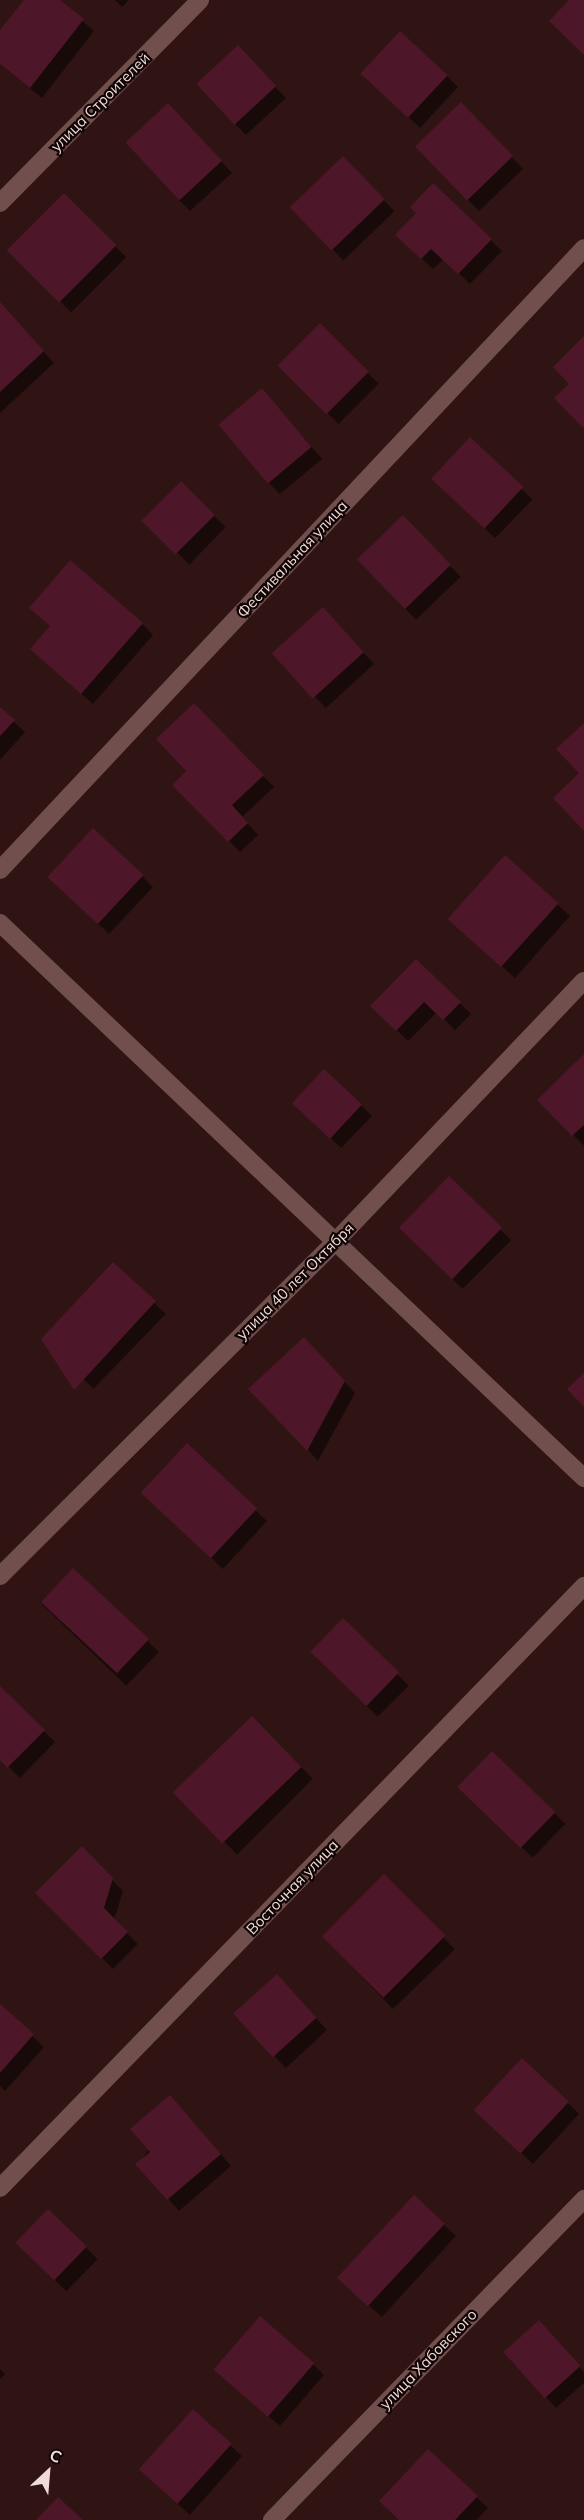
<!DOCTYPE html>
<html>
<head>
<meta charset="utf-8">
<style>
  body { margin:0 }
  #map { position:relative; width:584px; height:2520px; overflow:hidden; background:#301413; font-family:Mulish,sans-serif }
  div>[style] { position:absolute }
  .shadow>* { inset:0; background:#0007; transform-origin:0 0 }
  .building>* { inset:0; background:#4e1629; transform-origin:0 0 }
  .street>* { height:18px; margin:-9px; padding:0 9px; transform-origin:9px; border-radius:9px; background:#714f4d }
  span { translate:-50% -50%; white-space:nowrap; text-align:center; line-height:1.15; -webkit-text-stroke:4.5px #100504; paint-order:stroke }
  .street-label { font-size:15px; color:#f0dbd9 }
  .north { position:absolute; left:18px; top:2442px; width:60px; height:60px; -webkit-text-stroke:4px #100504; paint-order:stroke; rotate:26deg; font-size:16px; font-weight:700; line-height:24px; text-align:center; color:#f0dbd9 }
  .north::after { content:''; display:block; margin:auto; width:21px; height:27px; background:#f0dbd9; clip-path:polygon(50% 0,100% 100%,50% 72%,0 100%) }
</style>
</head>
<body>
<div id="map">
  <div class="shadow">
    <div style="clip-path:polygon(26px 0,58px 0,94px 31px,42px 98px,0 64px,0 32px)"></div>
    <div style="clip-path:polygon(115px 0,129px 0,122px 7px)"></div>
    <div style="clip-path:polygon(249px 59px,286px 98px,246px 135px,235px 124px)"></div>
    <div style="clip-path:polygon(447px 76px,458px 87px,420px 128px,373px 84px)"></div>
    <div style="clip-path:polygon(472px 115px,523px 169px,479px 211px,468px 200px)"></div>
    <div style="clip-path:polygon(180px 116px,232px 173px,190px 211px,179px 200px)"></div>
    <div style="left:343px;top:158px;width:74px;height:71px;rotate:46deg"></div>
    <div style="clip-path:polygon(433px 185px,502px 251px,470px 284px,444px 259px,433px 269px,408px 246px)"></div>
    <div style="left:64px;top:195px;width:88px;height:78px;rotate:45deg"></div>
    <div style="clip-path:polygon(0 304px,54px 363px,0 413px)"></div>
    <div style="left:320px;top:325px;width:83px;height:57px;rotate:45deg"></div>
    <div style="clip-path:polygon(262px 390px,322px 459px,280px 494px,269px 483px)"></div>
    <div style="left:470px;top:439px;width:87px;height:54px;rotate:44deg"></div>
    <div style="left:181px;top:484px;width:62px;height:52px;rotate:44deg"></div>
    <div style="left:403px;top:517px;width:83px;height:62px;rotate:46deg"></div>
    <div style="clip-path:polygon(334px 621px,374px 664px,326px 708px,315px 697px)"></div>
    <div style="clip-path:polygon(142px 624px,153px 635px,93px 704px,43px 660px)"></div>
    <div style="clip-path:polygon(194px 705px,274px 787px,242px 817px,258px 835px,240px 852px,174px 785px,188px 771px)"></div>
    <div style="clip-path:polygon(0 709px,25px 732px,0 760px)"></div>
    <div style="clip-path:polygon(505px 857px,570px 916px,515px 978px,461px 930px)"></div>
    <div style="clip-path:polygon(142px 876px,153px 887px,109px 934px,61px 888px)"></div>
    <div style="clip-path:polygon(416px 961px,471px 1014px,455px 1030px,437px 1012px,408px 1041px,372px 1006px)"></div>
    <div style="clip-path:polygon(584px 1056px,584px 1146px,539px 1100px)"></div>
    <div style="clip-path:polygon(361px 1105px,372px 1116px,341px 1148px,305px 1114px)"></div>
    <div style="left:449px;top:1178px;width:88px;height:69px;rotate:45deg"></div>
    <div style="left:114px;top:1264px;width:72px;height:104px;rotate:44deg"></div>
    <div style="clip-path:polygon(315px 1350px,355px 1393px,318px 1461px,251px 1389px)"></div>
    <div style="clip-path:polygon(187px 1445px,267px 1521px,223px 1569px,154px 1504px)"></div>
    <div style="left:74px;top:1570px;width:118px;height:47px;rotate:44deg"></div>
    <div style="left:343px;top:1620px;width:93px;height:44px;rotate:45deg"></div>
    <div style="clip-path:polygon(0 1688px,55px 1742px,20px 1778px,0 1758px)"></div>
    <div style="left:252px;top:1718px;width:86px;height:107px;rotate:45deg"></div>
    <div style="left:492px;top:1753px;width:102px;height:47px;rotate:44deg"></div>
    <div style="clip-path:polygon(82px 1849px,123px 1891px,114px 1920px,138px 1944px,113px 1969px,37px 1893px)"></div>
    <div style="left:384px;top:1876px;width:102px;height:86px;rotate:46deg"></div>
    <div style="clip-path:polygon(288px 1987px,327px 2030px,286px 2068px,275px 2057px)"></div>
    <div style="clip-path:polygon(0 2006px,44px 2047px,5px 2091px,0 2086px)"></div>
    <div style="clip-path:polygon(568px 2103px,579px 2114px,533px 2164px,487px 2121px)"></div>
    <div style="clip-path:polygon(181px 2108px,231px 2166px,179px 2211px,138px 2164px)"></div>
    <div style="clip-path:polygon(414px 2197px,456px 2236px,382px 2317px,351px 2290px)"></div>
    <div style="left:48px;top:2211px;width:69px;height:45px;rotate:44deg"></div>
    <div style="clip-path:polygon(550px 2333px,584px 2372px,584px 2383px,556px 2408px,505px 2352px)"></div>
    <div style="clip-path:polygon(313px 2364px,324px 2375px,280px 2426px,227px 2381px)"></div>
    <div style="clip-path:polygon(0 2369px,5px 2374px,0 2379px)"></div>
    <div style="clip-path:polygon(193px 2411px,242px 2456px,190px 2515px,152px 2481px)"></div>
    <div style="clip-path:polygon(428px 2451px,488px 2508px,477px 2520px,400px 2520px)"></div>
  </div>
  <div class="building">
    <div style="clip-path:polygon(24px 0,60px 0,84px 19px,30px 88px,0 64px,0 30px)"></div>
    <div style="clip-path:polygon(569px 0,584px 0,584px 55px,549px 21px)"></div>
    <div style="left:400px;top:31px;width:65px;height:58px;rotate:43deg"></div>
    <div style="left:238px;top:45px;width:56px;height:57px;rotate:47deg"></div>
    <div style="left:461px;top:102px;width:75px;height:64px;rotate:46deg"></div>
    <div style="left:168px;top:103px;width:79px;height:58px;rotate:47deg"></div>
    <div style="left:343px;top:156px;width:60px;height:74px;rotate:46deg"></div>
    <div style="clip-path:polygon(433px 183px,492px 239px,458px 274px,431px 249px,421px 259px,395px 235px,416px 213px,410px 207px)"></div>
    <div style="left:64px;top:193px;width:74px;height:81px;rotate:45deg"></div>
    <div style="clip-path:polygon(0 302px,44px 351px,0 392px)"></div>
    <div style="left:320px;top:323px;width:69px;height:60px;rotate:45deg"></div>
    <div style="clip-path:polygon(584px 336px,584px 426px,583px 428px,554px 398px,569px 384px,553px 367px)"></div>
    <div style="left:262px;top:388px;width:77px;height:57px;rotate:50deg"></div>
    <div style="left:470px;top:437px;width:73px;height:57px;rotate:43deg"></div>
    <div style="left:181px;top:481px;width:48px;height:56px;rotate:45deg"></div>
    <div style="left:403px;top:515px;width:69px;height:64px;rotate:46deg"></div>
    <div style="clip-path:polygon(70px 560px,143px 623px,81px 694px,30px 649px,50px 626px,29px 608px)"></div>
    <div style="left:323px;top:607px;width:61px;height:69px;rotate:48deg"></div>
    <div style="clip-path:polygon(194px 703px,264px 775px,232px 805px,248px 823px,228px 842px,172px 785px,186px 771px,156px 739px)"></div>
    <div style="clip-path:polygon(0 707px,15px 720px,0 736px)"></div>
    <div style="clip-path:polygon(584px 723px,584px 831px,553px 798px,579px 773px,556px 749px)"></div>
    <div style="left:93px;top:828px;width:69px;height:67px;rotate:43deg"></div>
    <div style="left:505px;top:855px;width:72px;height:86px;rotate:42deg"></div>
    <div style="clip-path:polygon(416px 959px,461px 1002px,443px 1020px,424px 1002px,396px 1031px,370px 1006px)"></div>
    <div style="clip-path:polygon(584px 1054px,584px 1125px,572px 1136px,537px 1100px)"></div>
    <div style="left:324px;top:1069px;width:52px;height:47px;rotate:43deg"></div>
    <div style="left:449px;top:1176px;width:74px;height:72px;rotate:44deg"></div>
    <div style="clip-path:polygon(113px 1262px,156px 1301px,74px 1390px,41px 1339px)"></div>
    <div style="clip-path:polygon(304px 1337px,345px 1381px,307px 1451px,248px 1389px)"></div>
    <div style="clip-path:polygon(584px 1373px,584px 1407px,567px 1389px)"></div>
    <div style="left:187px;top:1443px;width:96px;height:68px;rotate:43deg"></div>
    <div style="left:73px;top:1568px;width:104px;height:47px;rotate:43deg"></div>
    <div style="left:343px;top:1618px;width:78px;height:47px;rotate:44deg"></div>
    <div style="clip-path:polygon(0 1686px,45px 1730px,7px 1768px,0 1760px)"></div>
    <div style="left:252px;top:1716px;width:71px;height:110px;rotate:46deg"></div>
    <div style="left:492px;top:1751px;width:88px;height:50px;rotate:44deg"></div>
    <div style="clip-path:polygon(82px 1846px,113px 1878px,104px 1908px,128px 1932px,101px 1959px,35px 1893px)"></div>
    <div style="left:384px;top:1874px;width:87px;height:88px;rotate:45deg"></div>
    <div style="left:277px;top:1974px;width:59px;height:59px;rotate:48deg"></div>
    <div style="clip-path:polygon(0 2004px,34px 2034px,0 2073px)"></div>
    <div style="left:522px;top:2058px;width:64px;height:71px;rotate:43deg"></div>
    <div style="clip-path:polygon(170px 2095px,221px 2154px,167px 2200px,135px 2164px,150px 2152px,130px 2129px)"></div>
    <div style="left:414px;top:2195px;width:42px;height:113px;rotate:43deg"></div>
    <div style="left:48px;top:2209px;width:54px;height:47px;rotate:44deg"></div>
    <div style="left:260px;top:2316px;width:72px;height:71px;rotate:41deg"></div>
    <div style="left:539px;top:2320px;width:62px;height:48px;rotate:48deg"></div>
    <div style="left:193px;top:2409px;width:52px;height:81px;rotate:42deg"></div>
    <div style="clip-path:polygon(428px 2449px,478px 2496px,455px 2520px,399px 2520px,379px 2501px)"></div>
    <div style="clip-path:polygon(58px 2497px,83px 2520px,36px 2520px)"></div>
  </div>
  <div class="street">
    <div style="left:0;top:203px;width:285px;rotate:-45.4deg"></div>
    <div style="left:0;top:870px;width:853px;rotate:-46.8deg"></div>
    <div style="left:0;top:923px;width:806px;rotate:43.54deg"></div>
    <div style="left:0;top:1576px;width:474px;rotate:-44.9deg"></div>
    <div style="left:336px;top:1241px;width:359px;rotate:-46.4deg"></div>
    <div style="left:0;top:2188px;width:839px;rotate:-45.87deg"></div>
    <div style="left:272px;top:2520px;width:448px;rotate:-45.8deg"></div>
  </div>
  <div class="street-label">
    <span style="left:100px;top:102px;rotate:-45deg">улица Строителей</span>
    <span style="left:292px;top:559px;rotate:-47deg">Фестивальная улица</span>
    <span style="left:295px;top:1281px;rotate:-45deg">улица 40 лет Октября</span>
    <span style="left:292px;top:1887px;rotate:-46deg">Восточная улица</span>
    <span style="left:428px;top:2359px;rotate:-46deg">улица Хабовского</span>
  </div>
  <div class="north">С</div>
</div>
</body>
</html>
